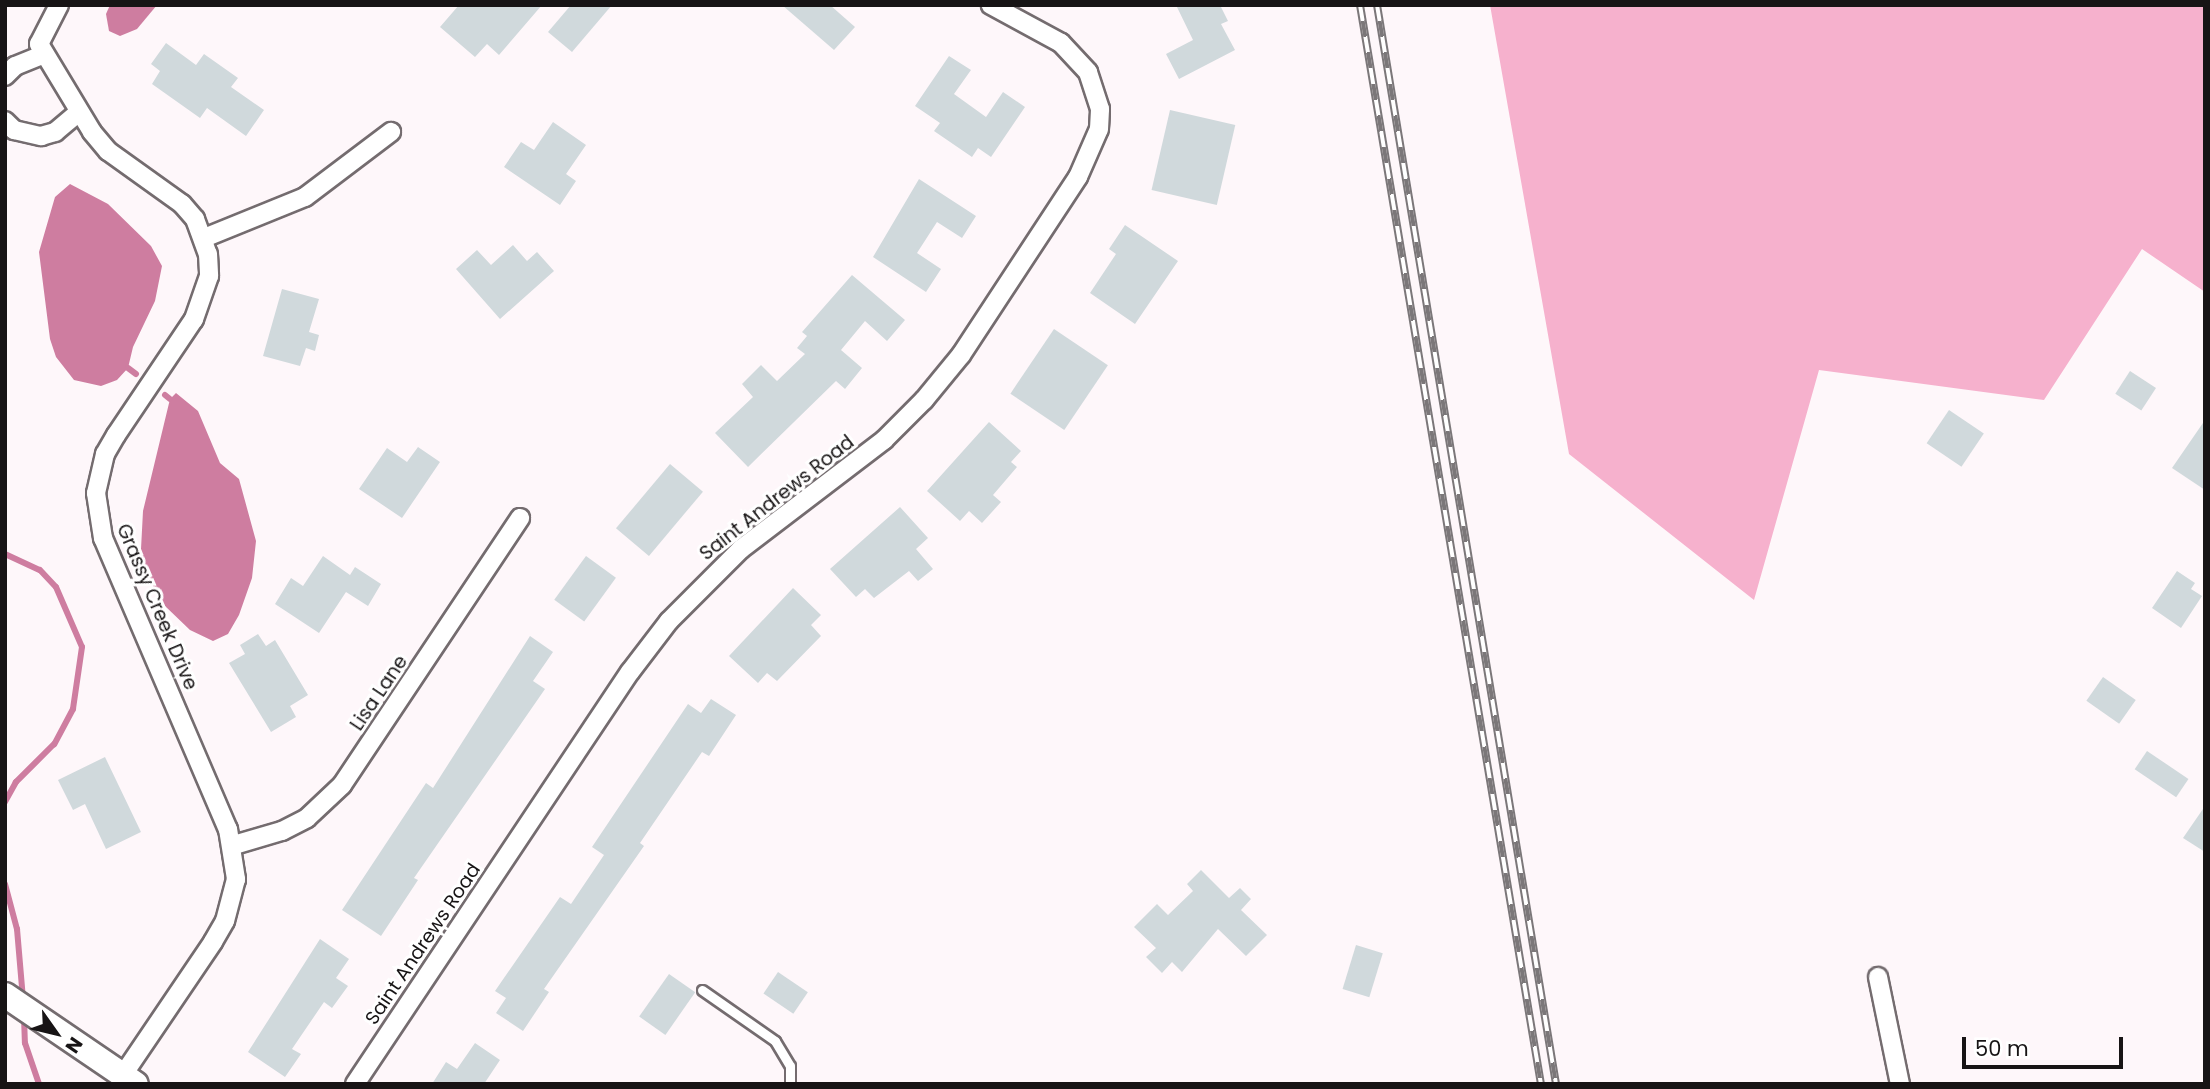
<!DOCTYPE html>
<html>
<head>
<meta charset="utf-8">
<style>
  body { margin:0 }
  #map { position:relative; width:2210px; height:1089px; overflow:hidden; background:#fef7fa; font-family:Poppins,sans-serif }
  div>[style] { position:absolute }
  .forest>* { inset:0; background:#f6b1cd }
  .water>* { inset:0; background:#ce7da0 }
  .stream>* { height:6px; margin:-3px; padding:0 3px; transform-origin:3px; border-radius:3px; background:#ce7da0 }
  .building>* { inset:0; background:#d0d9dc; transform-origin:0 0 }
  .roads { filter:drop-shadow(2px 0 #746c6f) drop-shadow(-2px 0 #746c6f) drop-shadow(0 2px #746c6f) drop-shadow(0 -2px #746c6f) }
  .lane>* { height:9px; margin:-4.5px; padding:0 4.5px; transform-origin:4.5px; border-radius:4.5px; background:#fff }
  .street>* { height:18px; margin:-9px; padding:0 9px; transform-origin:9px; border-radius:9px; background:#fff }
  .secondary>* { height:24px; margin:-12px; padding:0 12px; transform-origin:12px; border-radius:12px; background:#fff }
  .rail>* { height:8px; margin-top:-4px; transform-origin:0; background:repeating-linear-gradient(90deg,#fff 0 16px,#7b7779 0 32px); box-sizing:border-box; border-block:2px solid #7b7779 }
  span { translate:-50% -50%; white-space:nowrap; text-align:center; line-height:1.15; -webkit-text-stroke:6px #fff; paint-order:stroke }
  .street-label { font-size:19px; color:#171415 }
  .frame { position:absolute; inset:0; border:7px solid #171415; pointer-events:none }
  .north { position:absolute; left:21px; top:998px; width:70px; height:70px; -webkit-text-stroke:5px #fff; paint-order:stroke; rotate:124deg; font-size:19px; font-weight:700; line-height:28px; text-align:center; color:#171415 }
  .north::after { content:''; display:block; margin:auto; width:24px; height:32px; background:#171415; clip-path:polygon(50% 0,100% 100%,50% 72%,0 100%) }
  .scale { position:absolute; left:1962px; top:1037px; width:161px; height:32px; box-sizing:border-box; border:4px solid #171415; border-top:0; padding-left:9px; font-size:21px; line-height:24px; white-space:nowrap; color:#171415; -webkit-text-stroke:5px #fff; paint-order:stroke }
</style>
</head>
<body>
<div id="map">
  <div class="forest">
    <div style="clip-path:polygon(1490px 5px,2205px 5px,2205px 292px,2142px 249px,2044px 400px,1819px 370px,1754px 600px,1569px 454px)"></div>
  </div>
  <div class="water">
    <div style="clip-path:polygon(110px 5px,157px 5px,137px 29px,120px 36px,109px 31px,106px 14px)"></div>
    <div style="clip-path:polygon(70px 184px,108px 204px,151px 246px,162px 266px,155px 301px,133px 347px,128px 368px,117px 380px,101px 386px,74px 380px,56px 357px,50px 339px,39px 252px,55px 197px)"></div>
    <div style="clip-path:polygon(176px 393px,198px 411px,220px 463px,239px 479px,256px 541px,252px 578px,239px 615px,228px 634px,213px 641px,190px 630px,165px 606px,145px 572px,141px 549px,143px 511px,170px 399px)"></div>
  </div>
  <div class="stream">
    <div style="left:128px;top:368px;width:10px;rotate:37deg"></div>
    <div style="left:165px;top:395px;width:6px;rotate:39deg"></div>
    <div style="left:5px;top:554px;width:38px;rotate:25deg"></div>
    <div style="left:40px;top:570px;width:23px;rotate:47deg"></div>
    <div style="left:56px;top:587px;width:65px;rotate:66.6deg"></div>
    <div style="left:82px;top:647px;width:63px;rotate:98.3deg"></div>
    <div style="left:73px;top:709px;width:40px;rotate:118deg"></div>
    <div style="left:54px;top:744px;width:54px;rotate:135deg"></div>
    <div style="left:16px;top:782px;width:23px;rotate:119deg"></div>
    <div style="left:5px;top:884px;width:47px;rotate:75.1deg"></div>
    <div style="left:17px;top:929px;width:70px;rotate:85.1deg"></div>
    <div style="left:24px;top:1017px;width:26px;rotate:88deg"></div>
    <div style="left:25px;top:1043px;width:43px;rotate:71.1deg"></div>
  </div>
  <div class="building">
    <div style="clip-path:polygon(459px 5px,542px 5px,499px 55px,487px 44px,475px 57px,440px 27px)"></div>
    <div style="clip-path:polygon(571px 5px,612px 5px,572px 52px,548px 32px)"></div>
    <div style="clip-path:polygon(782px 5px,830px 5px,855px 27px,834px 50px)"></div>
    <div style="clip-path:polygon(1176px 5px,1220px 5px,1228px 21px,1221px 24px,1235px 50px,1179px 79px,1166px 54px,1193px 40px)"></div>
    <div style="clip-path:polygon(166px 43px,196px 65px,204px 54px,238px 78px,231px 87px,264px 110px,246px 136px,207px 108px,200px 118px,152px 84px,160px 71px,151px 64px)"></div>
    <div style="clip-path:polygon(949px 56px,971px 70px,954px 94px,986px 117px,1003px 92px,1025px 107px,991px 157px,978px 148px,972px 157px,934px 131px,940px 123px,915px 106px)"></div>
    <div style="left:1170px;top:110px;width:67px;height:82px;rotate:13deg"></div>
    <div style="clip-path:polygon(553px 122px,586px 145px,566px 174px,576px 181px,560px 205px,504px 167px,521px 142px,534px 150px)"></div>
    <div style="clip-path:polygon(919px 179px,976px 216px,962px 238px,937px 222px,917px 253px,941px 269px,926px 292px,873px 257px)"></div>
    <div style="clip-path:polygon(1125px 225px,1178px 261px,1135px 324px,1090px 293px,1116px 254px,1109px 249px)"></div>
    <div style="clip-path:polygon(513px 245px,527px 261px,537px 252px,554px 271px,500px 319px,456px 269px,477px 250px,491px 265px)"></div>
    <div style="clip-path:polygon(852px 275px,905px 320px,887px 341px,865px 321px,841px 350px,862px 368px,845px 389px,836px 381px,748px 467px,715px 433px,753px 397px,742px 384px,761px 365px,777px 381px,805px 354px,797px 348px,807px 336px,802px 332px)"></div>
    <div style="clip-path:polygon(282px 289px,319px 299px,309px 332px,319px 335px,315px 351px,306px 348px,300px 366px,263px 356px)"></div>
    <div style="left:1054px;top:329px;width:65px;height:78px;rotate:34deg"></div>
    <div style="left:2130px;top:371px;width:31px;height:27px;rotate:33deg"></div>
    <div style="left:1949px;top:410px;width:42px;height:40px;rotate:34deg"></div>
    <div style="clip-path:polygon(2205px 420px,2205px 490px,2172px 468px)"></div>
    <div style="clip-path:polygon(989px 422px,1021px 451px,1011px 462px,1017px 467px,993px 495px,1001px 502px,982px 523px,969px 511px,960px 521px,927px 491px)"></div>
    <div style="clip-path:polygon(418px 447px,440px 462px,402px 518px,359px 489px,387px 448px,407px 462px)"></div>
    <div style="left:670px;top:464px;width:43px;height:84px;rotate:40deg"></div>
    <div style="clip-path:polygon(900px 507px,928px 538px,916px 549px,933px 569px,918px 581px,909px 571px,874px 598px,865px 589px,856px 597px,830px 569px)"></div>
    <div style="clip-path:polygon(323px 556px,350px 575px,355px 567px,381px 584px,368px 606px,346px 592px,319px 633px,275px 604px,291px 578px,303px 586px)"></div>
    <div style="left:586px;top:556px;width:37px;height:54px;rotate:36deg"></div>
    <div style="clip-path:polygon(2177px 571px,2195px 583px,2191px 589px,2202px 596px,2181px 628px,2152px 608px)"></div>
    <div style="clip-path:polygon(793px 588px,821px 615px,811px 625px,821px 636px,777px 681px,767px 673px,758px 683px,729px 656px)"></div>
    <div style="clip-path:polygon(258px 634px,266px 646px,275px 640px,308px 695px,290px 706px,296px 717px,271px 732px,229px 663px,245px 654px,240px 645px)"></div>
    <div style="clip-path:polygon(530px 636px,553px 652px,533px 681px,545px 689px,414px 878px,418px 880px,381px 936px,342px 910px,426px 783px,433px 788px)"></div>
    <div style="left:2103px;top:677px;width:40px;height:29px;rotate:35deg"></div>
    <div style="clip-path:polygon(711px 699px,736px 715px,709px 756px,702px 752px,640px 843px,644px 846px,544px 989px,549px 992px,523px 1031px,496px 1013px,506px 998px,495px 991px,560px 897px,571px 904px,604px 855px,592px 847px,688px 704px,701px 713px)"></div>
    <div style="left:2147px;top:751px;width:50px;height:22px;rotate:34deg"></div>
    <div style="clip-path:polygon(105px 757px,141px 832px,106px 849px,85px 804px,73px 810px,58px 780px)"></div>
    <div style="clip-path:polygon(2205px 806px,2205px 852px,2183px 838px)"></div>
    <div style="clip-path:polygon(1201px 870px,1229px 898px,1240px 888px,1251px 899px,1241px 910px,1267px 935px,1246px 956px,1218px 929px,1182px 972px,1172px 962px,1162px 973px,1146px 957px,1156px 948px,1134px 927px,1157px 904px,1168px 915px,1193px 891px,1187px 884px)"></div>
    <div style="clip-path:polygon(320px 939px,349px 959px,336px 978px,348px 986px,332px 1008px,324px 1002px,292px 1049px,301px 1054px,285px 1077px,248px 1052px)"></div>
    <div style="left:1356px;top:945px;width:28px;height:46px;rotate:17deg"></div>
    <div style="left:778px;top:972px;width:36px;height:26px;rotate:34deg"></div>
    <div style="left:669px;top:974px;width:32px;height:52px;rotate:35deg"></div>
    <div style="clip-path:polygon(475px 1043px,500px 1060px,484px 1084px,432px 1084px,446px 1062px,457px 1069px)"></div>
  </div>
  <div class="roads">
    <div class="lane">
      <div style="left:702px;top:990px;width:89px;rotate:34.9deg"></div>
      <div style="left:775px;top:1041px;width:29px;rotate:59deg"></div>
      <div style="left:790px;top:1066px;width:18px;rotate:90deg"></div>
    </div>
    <div class="street">
      <div style="left:59px;top:5px;width:44px;rotate:117.1deg"></div>
      <div style="left:39px;top:44px;width:103px;rotate:58.9deg"></div>
      <div style="left:92px;top:132px;width:25px;rotate:50deg"></div>
      <div style="left:108px;top:151px;width:91px;rotate:35.6deg"></div>
      <div style="left:182px;top:204px;width:20px;rotate:49deg"></div>
      <div style="left:195px;top:219px;width:37px;rotate:70deg"></div>
      <div style="left:208px;top:254px;width:22px;rotate:87deg"></div>
      <div style="left:209px;top:276px;width:46px;rotate:109.2deg"></div>
      <div style="left:194px;top:319px;width:140px;rotate:123.9deg"></div>
      <div style="left:116px;top:435px;width:22px;rotate:120deg"></div>
      <div style="left:105px;top:454px;width:40px;rotate:103deg"></div>
      <div style="left:96px;top:493px;width:46px;rotate:81.2deg"></div>
      <div style="left:103px;top:538px;width:317px;rotate:66.8deg"></div>
      <div style="left:228px;top:829px;width:51px;rotate:80.9deg"></div>
      <div style="left:236px;top:879px;width:43px;rotate:104.7deg"></div>
      <div style="left:225px;top:921px;width:24px;rotate:120deg"></div>
      <div style="left:213px;top:942px;width:161px;rotate:124.1deg"></div>
      <div style="left:5px;top:76px;width:14px;rotate:-45deg"></div>
      <div style="left:15px;top:66px;width:32px;rotate:-22deg"></div>
      <div style="left:5px;top:121px;width:13px;rotate:45deg"></div>
      <div style="left:14px;top:130px;width:28px;rotate:13deg"></div>
      <div style="left:41px;top:136px;width:15px;rotate:-16deg"></div>
      <div style="left:55px;top:132px;width:31px;rotate:-40deg"></div>
      <div style="left:204px;top:238px;width:109px;rotate:-22.1deg"></div>
      <div style="left:305px;top:197px;width:108px;rotate:-37.1deg"></div>
      <div style="left:234px;top:845px;width:50px;rotate:-16.3deg"></div>
      <div style="left:282px;top:831px;width:28px;rotate:-27deg"></div>
      <div style="left:307px;top:818px;width:48px;rotate:-43.3deg"></div>
      <div style="left:342px;top:785px;width:321px;rotate:-56.3deg"></div>
      <div style="left:1878px;top:977px;width:109px;rotate:78.4deg"></div>
      <div style="left:355px;top:1084px;width:495px;rotate:-56.3deg"></div>
      <div style="left:630px;top:672px;width:64px;rotate:-52.6deg"></div>
      <div style="left:669px;top:621px;width:102px;rotate:-45deg"></div>
      <div style="left:741px;top:549px;width:180px;rotate:-37.3deg"></div>
      <div style="left:884px;top:440px;width:57px;rotate:-45deg"></div>
      <div style="left:924px;top:400px;width:58px;rotate:-50.6deg"></div>
      <div style="left:961px;top:355px;width:213px;rotate:-56.7deg"></div>
      <div style="left:1078px;top:177px;width:52px;rotate:-66.4deg"></div>
      <div style="left:1099px;top:129px;width:20px;rotate:-87deg"></div>
      <div style="left:1100px;top:109px;width:39px;rotate:-108deg"></div>
      <div style="left:1088px;top:72px;width:40px;rotate:-133deg"></div>
      <div style="left:1061px;top:43px;width:80px;rotate:-151.5deg"></div>
    </div>
    <div class="secondary">
      <div style="left:5px;top:995px;width:158px;rotate:34.2deg"></div>
    </div>
  </div>
  <div class="rail">
    <div style="left:1360px;top:5px;width:1094px;rotate:80.48deg"></div>
    <div style="left:1377px;top:5px;width:1094px;rotate:80.58deg"></div>
  </div>
  <div class="street-label">
    <span style="left:777px;top:498px;rotate:-38deg">Saint Andrews Road</span>
    <span style="left:157px;top:607px;rotate:67deg">Grassy Creek Drive</span>
    <span style="left:379px;top:693px;rotate:-56deg">Lisa Lane</span>
    <span style="left:423px;top:944px;rotate:-56deg">Saint Andrews Road</span>
  </div>
  <div class="frame"></div>
  <div class="north">N</div>
  <div class="scale">50 m</div>
</div>
</body>
</html>
